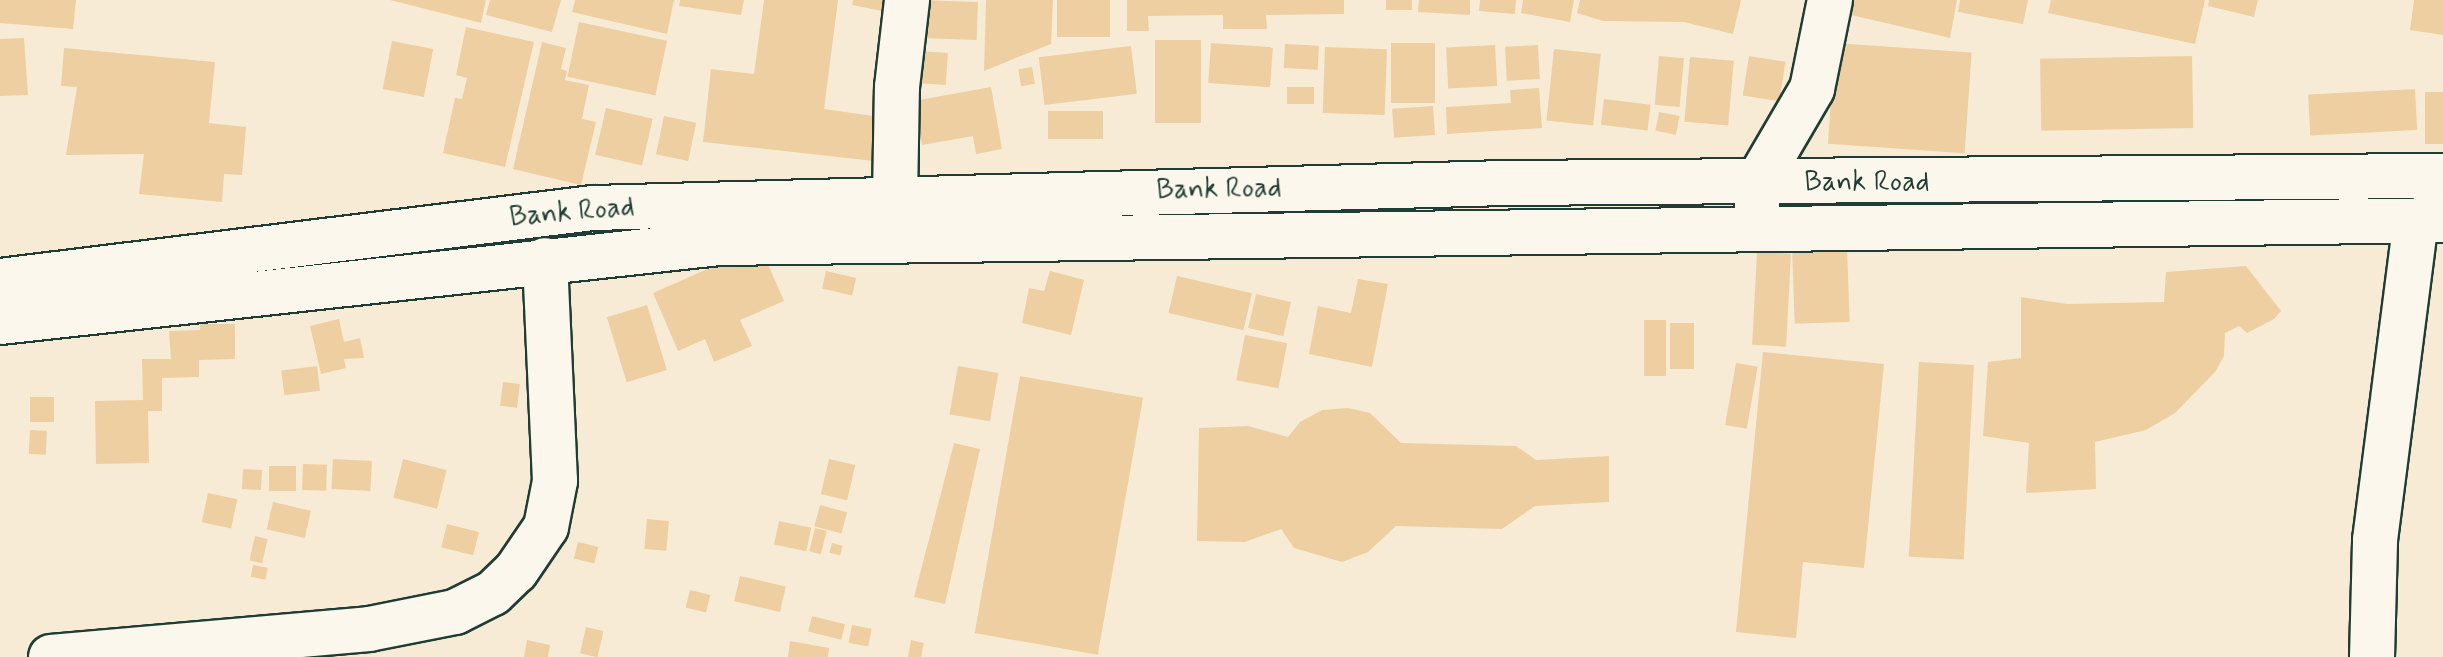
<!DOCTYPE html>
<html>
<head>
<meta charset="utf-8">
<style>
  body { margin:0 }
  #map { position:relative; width:2443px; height:657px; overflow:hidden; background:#f7ebd6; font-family:Mynerve,sans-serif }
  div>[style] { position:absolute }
  .building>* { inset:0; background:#eecfa1; transform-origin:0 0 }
  .roads { filter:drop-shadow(2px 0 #1f3d34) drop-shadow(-2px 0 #1f3d34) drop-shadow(0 2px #1f3d34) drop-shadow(0 -2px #1f3d34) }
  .minor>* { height:44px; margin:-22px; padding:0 22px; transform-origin:22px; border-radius:22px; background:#fbf7ec }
  .major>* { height:44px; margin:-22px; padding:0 22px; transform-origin:22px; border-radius:22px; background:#fbf7ec }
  span { translate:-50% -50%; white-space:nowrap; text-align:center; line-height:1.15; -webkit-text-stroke:6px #fbf7ec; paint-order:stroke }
  .street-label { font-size:28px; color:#1f3d34 }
</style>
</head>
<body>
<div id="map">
  <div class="building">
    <div style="clip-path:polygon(0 0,76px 0,73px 29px,0 23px)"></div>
    <div style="clip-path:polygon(390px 0,486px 0,481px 23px)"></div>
    <div style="clip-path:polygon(490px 0,561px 0,552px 32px,486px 15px)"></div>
    <div style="clip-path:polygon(575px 0,674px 0,667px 34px,572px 12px)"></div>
    <div style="clip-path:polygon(680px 0,744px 0,741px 15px,679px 6px)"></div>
    <div style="clip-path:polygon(764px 0,838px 0,824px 109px,888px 118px,883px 162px,703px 142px,711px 69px,754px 74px)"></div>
    <div style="clip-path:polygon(853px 0,882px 0,888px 4px,887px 12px,852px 5px)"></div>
    <div style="left:919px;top:0;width:59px;height:38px;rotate:2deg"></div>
    <div style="clip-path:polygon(986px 0,1053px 0,1051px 44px,984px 71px)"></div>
    <div style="left:1057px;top:0;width:53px;height:37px"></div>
    <div style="clip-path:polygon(1127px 0,1344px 0,1344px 14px,1266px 15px,1267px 29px,1223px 29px,1223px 15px,1148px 16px,1149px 31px,1127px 31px)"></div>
    <div style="left:1386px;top:0;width:26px;height:10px"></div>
    <div style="clip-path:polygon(1419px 0,1470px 0,1470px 15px,1418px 12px)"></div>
    <div style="clip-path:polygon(1480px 0,1516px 0,1515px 14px,1479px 11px)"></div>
    <div style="clip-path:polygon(1523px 0,1574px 0,1570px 22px,1521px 13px)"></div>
    <div style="clip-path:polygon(1580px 0,1741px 0,1733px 34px,1684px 22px,1603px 21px,1577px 13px)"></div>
    <div style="clip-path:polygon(1837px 0,1957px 0,1950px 38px,1834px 11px)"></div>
    <div style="clip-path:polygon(1960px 0,2028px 0,2023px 24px,1958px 12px)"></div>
    <div style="clip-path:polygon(2051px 0,2205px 0,2195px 44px,2048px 13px)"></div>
    <div style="clip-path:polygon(2209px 0,2258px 0,2254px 17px,2208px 6px)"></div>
    <div style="clip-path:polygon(2414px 0,2443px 0,2443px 35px,2410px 30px)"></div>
    <div style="left:579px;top:22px;width:90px;height:56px;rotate:12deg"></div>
    <div style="clip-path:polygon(466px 27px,534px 42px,505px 167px,443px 153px,455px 98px,462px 99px,467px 78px,456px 75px)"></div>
    <div style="clip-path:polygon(24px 38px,28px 95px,0 96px,0 39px)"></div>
    <div style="left:1155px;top:40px;width:46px;height:83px"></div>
    <div style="left:392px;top:41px;width:42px;height:49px;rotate:11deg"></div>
    <div style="clip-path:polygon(542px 42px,566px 48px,561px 69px,567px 71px,565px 80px,589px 85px,582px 119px,596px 122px,581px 185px,513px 169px)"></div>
    <div style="left:1211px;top:43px;width:62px;height:40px;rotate:4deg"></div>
    <div style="left:1391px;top:43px;width:44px;height:60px"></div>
    <div style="left:1835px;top:43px;width:137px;height:101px;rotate:4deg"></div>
    <div style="left:1285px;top:44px;width:34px;height:24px;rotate:3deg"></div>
    <div style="left:1495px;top:45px;width:41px;height:49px;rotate:87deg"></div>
    <div style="left:1538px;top:45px;width:34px;height:33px;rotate:87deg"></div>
    <div style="left:1131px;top:46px;width:48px;height:93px;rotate:83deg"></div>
    <div style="left:1325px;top:47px;width:62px;height:66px;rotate:2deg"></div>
    <div style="clip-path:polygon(64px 48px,215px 62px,209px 123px,246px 127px,242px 175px,224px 174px,222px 202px,139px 194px,144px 154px,66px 155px,77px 87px,61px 86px)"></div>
    <div style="left:1554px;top:49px;width:47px;height:72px;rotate:6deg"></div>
    <div style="left:918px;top:51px;width:30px;height:32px;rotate:4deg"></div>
    <div style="left:1659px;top:56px;width:25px;height:49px;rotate:5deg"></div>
    <div style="left:1749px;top:56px;width:37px;height:40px;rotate:9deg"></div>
    <div style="left:2192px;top:56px;width:72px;height:152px;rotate:89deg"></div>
    <div style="left:1690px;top:57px;width:44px;height:65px;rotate:5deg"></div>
    <div style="left:1032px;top:67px;width:17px;height:14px;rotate:80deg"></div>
    <div style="clip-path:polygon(991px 87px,1002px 149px,976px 154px,973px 136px,922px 145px,914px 101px)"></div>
    <div style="left:1287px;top:87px;width:27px;height:17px"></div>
    <div style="clip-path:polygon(1539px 88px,1542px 128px,1447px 134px,1446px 107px,1511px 103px,1510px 90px)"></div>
    <div style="left:2415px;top:89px;width:41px;height:107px;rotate:87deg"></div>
    <div style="left:2425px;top:92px;width:18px;height:52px"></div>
    <div style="left:1604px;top:99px;width:47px;height:26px;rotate:7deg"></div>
    <div style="left:1433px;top:106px;width:29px;height:41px;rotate:86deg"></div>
    <div style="left:606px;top:108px;width:48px;height:48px;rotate:13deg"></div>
    <div style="left:1048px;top:111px;width:55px;height:28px"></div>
    <div style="left:1659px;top:112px;width:21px;height:19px;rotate:11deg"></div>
    <div style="left:664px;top:116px;width:33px;height:39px;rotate:12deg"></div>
    <div style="clip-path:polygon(760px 246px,784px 301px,740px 320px,752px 346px,714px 362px,705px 339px,678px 351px,653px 293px)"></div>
    <div style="left:1847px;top:246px;width:76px;height:55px;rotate:88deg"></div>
    <div style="left:1757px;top:252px;width:34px;height:93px;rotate:3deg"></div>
    <div style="clip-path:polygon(2246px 266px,2281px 311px,2274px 319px,2247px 333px,2239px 326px,2225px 333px,2224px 356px,2215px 372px,2175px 413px,2146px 430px,2095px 442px,2096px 489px,2026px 493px,2029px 443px,1983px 436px,1988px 362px,2021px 358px,2021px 297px,2067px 304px,2164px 302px,2166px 272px)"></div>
    <div style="left:826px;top:271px;width:31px;height:18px;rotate:13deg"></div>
    <div style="clip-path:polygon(1050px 271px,1084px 280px,1071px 335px,1022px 323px,1029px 288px,1044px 291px)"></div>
    <div style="left:1177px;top:276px;width:77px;height:38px;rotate:13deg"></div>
    <div style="clip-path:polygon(1358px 279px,1388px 284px,1372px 367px,1309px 354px,1318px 306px,1351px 313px)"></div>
    <div style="left:1256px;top:294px;width:36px;height:35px;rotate:13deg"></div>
    <div style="left:647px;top:305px;width:68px;height:42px;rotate:73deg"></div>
    <div style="clip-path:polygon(339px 319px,344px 342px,360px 338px,364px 358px,344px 359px,346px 368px,321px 374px,310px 326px)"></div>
    <div style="left:1644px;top:320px;width:22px;height:56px"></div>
    <div style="left:1670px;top:323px;width:24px;height:46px"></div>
    <div style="clip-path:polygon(200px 324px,235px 324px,235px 359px,199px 360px,199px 377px,162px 378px,162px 411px,148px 411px,149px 463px,96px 464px,95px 401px,143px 400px,142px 359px,171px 359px,169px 331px,200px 330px)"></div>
    <div style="left:1245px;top:335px;width:43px;height:46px;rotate:11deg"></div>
    <div style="clip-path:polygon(1763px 352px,1884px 364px,1864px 568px,1803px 562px,1796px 638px,1736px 632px)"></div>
    <div style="left:1919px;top:362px;width:55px;height:195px;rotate:3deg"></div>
    <div style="left:1736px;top:363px;width:22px;height:63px;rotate:10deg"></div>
    <div style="left:317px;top:366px;width:25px;height:36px;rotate:83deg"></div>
    <div style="left:958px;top:366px;width:41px;height:49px;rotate:10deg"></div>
    <div style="left:1020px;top:376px;width:125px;height:261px;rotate:10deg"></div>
    <div style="left:503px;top:382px;width:17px;height:24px;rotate:7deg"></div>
    <div style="left:30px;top:397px;width:24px;height:25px"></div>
    <div style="clip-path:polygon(1348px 408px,1370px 413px,1401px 443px,1516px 446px,1536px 460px,1609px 456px,1609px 502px,1535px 506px,1502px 529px,1396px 526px,1368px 552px,1342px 562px,1294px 548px,1281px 529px,1245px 542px,1197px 541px,1199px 428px,1248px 426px,1288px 437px,1300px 422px,1322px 410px)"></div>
    <div style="left:30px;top:430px;width:17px;height:24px;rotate:3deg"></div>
    <div style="clip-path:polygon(954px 443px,980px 449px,945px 604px,914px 597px)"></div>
    <div style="left:333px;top:459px;width:39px;height:30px;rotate:3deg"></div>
    <div style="left:403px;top:459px;width:45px;height:40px;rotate:14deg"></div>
    <div style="left:829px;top:459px;width:27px;height:36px;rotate:13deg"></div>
    <div style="left:303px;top:464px;width:24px;height:26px;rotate:2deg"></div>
    <div style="left:269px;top:466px;width:27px;height:25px"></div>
    <div style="left:243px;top:469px;width:19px;height:20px;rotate:3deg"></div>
    <div style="left:208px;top:493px;width:30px;height:30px;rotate:12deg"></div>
    <div style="left:273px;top:502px;width:39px;height:28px;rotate:13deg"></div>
    <div style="left:820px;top:505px;width:28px;height:22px;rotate:15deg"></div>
    <div style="left:647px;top:519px;width:22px;height:30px;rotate:5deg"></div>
    <div style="left:779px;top:521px;width:33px;height:24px;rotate:12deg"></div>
    <div style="left:447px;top:524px;width:33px;height:24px;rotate:14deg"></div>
    <div style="left:815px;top:528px;width:12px;height:24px;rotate:14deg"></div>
    <div style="left:255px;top:536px;width:13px;height:25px;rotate:13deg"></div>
    <div style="left:578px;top:542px;width:21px;height:17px;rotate:14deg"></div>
    <div style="left:832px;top:543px;width:11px;height:10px;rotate:15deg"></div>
    <div style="left:253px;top:565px;width:15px;height:12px;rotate:11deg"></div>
    <div style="left:740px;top:576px;width:47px;height:26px;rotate:13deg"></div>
    <div style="left:690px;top:590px;width:21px;height:18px;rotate:14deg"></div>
    <div style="left:812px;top:616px;width:34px;height:16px;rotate:14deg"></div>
    <div style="left:852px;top:625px;width:20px;height:18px;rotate:11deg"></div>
    <div style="left:586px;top:627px;width:18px;height:27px;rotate:13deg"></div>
    <div style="clip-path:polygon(527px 640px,550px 645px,548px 657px,524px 657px)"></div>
    <div style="clip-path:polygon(911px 640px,924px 643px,921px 657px,908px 657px)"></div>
    <div style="clip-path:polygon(790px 641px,829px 648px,828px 657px,788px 657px)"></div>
  </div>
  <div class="roads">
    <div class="minor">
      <div style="left:895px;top:199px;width:112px;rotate:-89deg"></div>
      <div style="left:897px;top:87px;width:88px;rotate:-83.4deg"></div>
      <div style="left:1757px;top:229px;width:46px;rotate:-90deg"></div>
      <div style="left:1757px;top:183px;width:109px;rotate:-59.7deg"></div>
      <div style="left:1812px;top:89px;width:91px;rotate:-78.6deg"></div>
      <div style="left:2372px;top:657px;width:117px;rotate:-88.5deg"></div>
      <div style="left:2375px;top:540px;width:322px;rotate:-82.7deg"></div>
    </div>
    <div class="major">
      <div style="left:0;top:281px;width:597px;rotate:-7.02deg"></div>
      <div style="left:593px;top:208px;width:910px;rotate:-1.57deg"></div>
      <div style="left:1503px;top:183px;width:940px;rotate:-0.43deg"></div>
      <div style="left:0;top:322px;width:723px;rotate:-6.27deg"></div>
      <div style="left:719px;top:243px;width:1724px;rotate:-0.76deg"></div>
      <div style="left:51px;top:657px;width:319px;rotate:-5deg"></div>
      <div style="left:369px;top:629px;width:88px;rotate:-11.2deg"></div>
      <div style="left:455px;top:612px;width:42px;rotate:-26.6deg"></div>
      <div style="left:493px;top:593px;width:32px;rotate:-44deg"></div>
      <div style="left:516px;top:571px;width:53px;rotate:-55.7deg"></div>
      <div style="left:546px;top:527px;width:47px;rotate:-78.9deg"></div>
      <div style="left:555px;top:481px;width:221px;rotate:-92.6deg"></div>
    </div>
  </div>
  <div class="street-label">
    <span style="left:1867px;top:183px">Bank Road</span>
    <span style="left:1219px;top:190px;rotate:-1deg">Bank Road</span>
    <span style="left:572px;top:213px;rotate:-5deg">Bank Road</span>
  </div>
</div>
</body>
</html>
